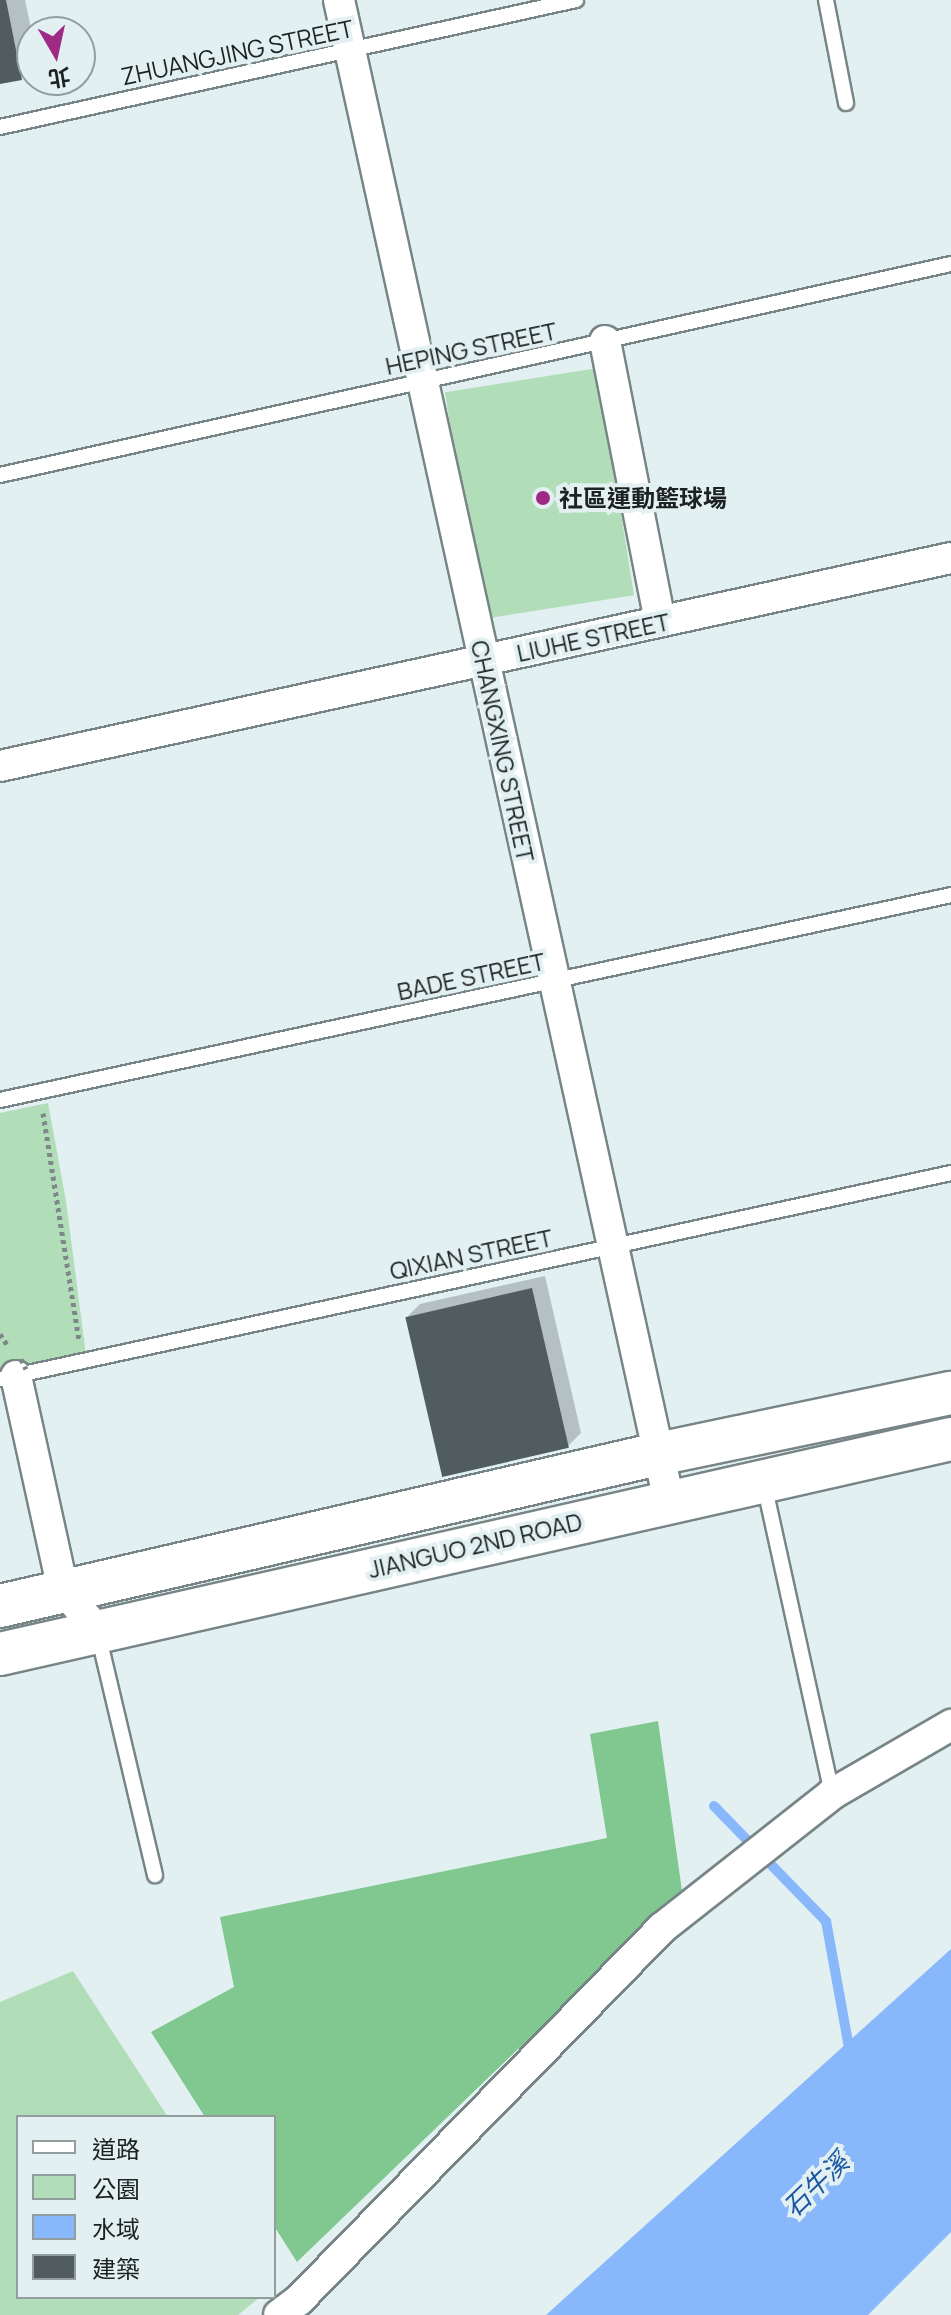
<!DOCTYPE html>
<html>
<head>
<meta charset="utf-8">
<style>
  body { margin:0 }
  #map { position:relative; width:951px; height:2315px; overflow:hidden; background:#e2f0f2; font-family:Manrope,"Noto Sans TC",sans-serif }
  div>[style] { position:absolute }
  .green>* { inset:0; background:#b2ddb9; transform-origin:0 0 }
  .forest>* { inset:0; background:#80c88f }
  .water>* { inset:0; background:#88b7fb }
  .shadow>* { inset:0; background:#0003 }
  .stream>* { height:10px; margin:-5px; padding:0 5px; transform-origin:5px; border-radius:5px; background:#88b7fb }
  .building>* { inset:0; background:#515c61; transform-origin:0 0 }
  .path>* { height:5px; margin-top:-2.5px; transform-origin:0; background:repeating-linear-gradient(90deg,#7f8889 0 4px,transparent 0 8px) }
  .roads { filter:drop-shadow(2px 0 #788586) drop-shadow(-2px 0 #788586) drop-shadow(0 2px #788586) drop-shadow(0 -2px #788586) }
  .lane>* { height:14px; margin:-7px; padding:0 7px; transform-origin:7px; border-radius:7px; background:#fff }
  .street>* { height:30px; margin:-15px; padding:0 15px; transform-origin:15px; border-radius:15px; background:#fff }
  .secondary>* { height:42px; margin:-21px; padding:0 21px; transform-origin:21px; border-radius:21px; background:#fff }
  .path-bridge>* { height:5px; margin-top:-2.5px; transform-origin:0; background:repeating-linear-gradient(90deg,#7f8889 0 4px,transparent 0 8px) }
  .dots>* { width:22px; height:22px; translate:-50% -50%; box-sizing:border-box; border:4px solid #e2f0f2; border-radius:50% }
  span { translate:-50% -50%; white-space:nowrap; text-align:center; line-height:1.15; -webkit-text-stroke:8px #e2f0f2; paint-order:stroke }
  .street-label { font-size:24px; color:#1c2121 }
  .poi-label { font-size:24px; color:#1c2121; font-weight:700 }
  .left { translate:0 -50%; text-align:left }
  .water-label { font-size:26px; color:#1a55a3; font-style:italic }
  .legend { position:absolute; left:16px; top:2115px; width:260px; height:184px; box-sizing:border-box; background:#e2f0f2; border:2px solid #939d9e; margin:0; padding:10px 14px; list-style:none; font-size:24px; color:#1c2121 }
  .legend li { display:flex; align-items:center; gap:16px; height:40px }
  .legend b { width:40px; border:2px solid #939d9e }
  .north { position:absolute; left:16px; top:16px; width:80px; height:80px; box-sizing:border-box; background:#e2f0f2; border:2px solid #939d9e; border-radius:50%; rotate:171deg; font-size:22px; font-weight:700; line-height:32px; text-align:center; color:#1c2121 }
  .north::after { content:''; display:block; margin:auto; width:28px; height:36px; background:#9e2a86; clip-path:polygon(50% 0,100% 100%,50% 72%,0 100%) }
</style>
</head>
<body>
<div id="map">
  <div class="green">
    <div style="left:598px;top:368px;width:230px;height:155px;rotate:81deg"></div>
    <div style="clip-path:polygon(48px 1103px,66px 1201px,86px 1355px,0 1373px,0 1113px)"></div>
    <div style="clip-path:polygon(73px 1971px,168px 2117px,18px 2117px,18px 2297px,260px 2297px,238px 2315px,0 2315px,0 2002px)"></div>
  </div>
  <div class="forest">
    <div style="clip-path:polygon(658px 1721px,682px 1891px,297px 2262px,274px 2226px,274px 2117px,205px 2117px,151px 2032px,234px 1987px,220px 1917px,607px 1838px,590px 1734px)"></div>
  </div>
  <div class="water">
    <div style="clip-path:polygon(951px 1949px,951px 2232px,868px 2315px,546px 2315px)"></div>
  </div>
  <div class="shadow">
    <div style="clip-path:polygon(0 0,25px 0,32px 33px,32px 67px,21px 78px,0 82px)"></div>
    <div style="clip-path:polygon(545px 1276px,581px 1433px,568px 1446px,407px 1317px,420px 1304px)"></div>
  </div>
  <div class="stream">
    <div style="left:714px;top:1806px;width:161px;rotate:45.8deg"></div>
    <div style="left:826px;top:1921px;width:134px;rotate:79.7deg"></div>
  </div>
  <div class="building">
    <div style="clip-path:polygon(0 0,6px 0,22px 80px,0 84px)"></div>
    <div style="left:532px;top:1288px;width:164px;height:130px;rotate:77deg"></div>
  </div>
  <div class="path">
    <div style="left:43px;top:1113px;width:230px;rotate:81deg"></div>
    <div style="left:0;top:1334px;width:14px;rotate:56deg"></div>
  </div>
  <div class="roads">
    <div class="lane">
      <div style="left:826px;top:0;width:105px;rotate:79deg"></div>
      <div style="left:0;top:127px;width:590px;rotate:-12.43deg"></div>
      <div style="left:0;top:475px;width:974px;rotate:-12.51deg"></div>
      <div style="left:0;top:1100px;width:973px;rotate:-12.16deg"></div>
      <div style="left:0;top:1379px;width:973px;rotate:-12.22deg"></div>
      <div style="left:764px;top:1484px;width:317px;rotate:77.6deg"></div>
      <div style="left:98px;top:1634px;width:248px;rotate:76.7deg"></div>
    </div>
    <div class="street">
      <div style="left:339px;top:0;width:1537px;rotate:77.6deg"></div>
      <div style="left:605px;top:341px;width:286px;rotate:78.9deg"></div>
      <div style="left:0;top:766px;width:973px;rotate:-12.34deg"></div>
      <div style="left:16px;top:1376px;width:218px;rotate:77.6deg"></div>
      <div style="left:63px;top:1589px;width:53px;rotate:50.3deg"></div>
      <div style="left:279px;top:2315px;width:25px;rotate:-37deg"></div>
      <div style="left:299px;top:2300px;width:520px;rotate:-45.7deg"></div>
      <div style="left:662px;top:1928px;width:216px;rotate:-38.2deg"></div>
      <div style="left:832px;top:1794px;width:138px;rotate:-30.1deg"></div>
    </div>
    <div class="secondary">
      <div style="left:0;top:1606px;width:675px;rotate:-13.01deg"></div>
      <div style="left:658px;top:1454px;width:299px;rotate:-11.8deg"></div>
      <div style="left:0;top:1654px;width:975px;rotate:-12.74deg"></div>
    </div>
  </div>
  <div class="path-bridge">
    <div style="left:21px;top:1359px;width:11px;rotate:63deg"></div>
  </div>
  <div class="dots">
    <div style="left:543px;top:498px;background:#9e2a86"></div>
  </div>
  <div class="street-label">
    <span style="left:237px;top:52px;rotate:-12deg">ZHUANGJING STREET</span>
    <span style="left:471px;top:348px;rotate:-12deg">HEPING STREET</span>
    <span style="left:593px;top:637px;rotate:-12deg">LIUHE STREET</span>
    <span style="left:503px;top:751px;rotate:78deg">CHANGXING STREET</span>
    <span style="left:471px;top:976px;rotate:-12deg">BADE STREET</span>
    <span style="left:471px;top:1254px;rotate:-12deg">QIXIAN STREET</span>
    <span style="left:475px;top:1545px;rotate:-13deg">JIANGUO 2ND ROAD</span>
  </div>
  <div class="poi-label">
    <span class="left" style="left:559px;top:498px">社區運動籃球場</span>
  </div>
  <div class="water-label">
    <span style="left:816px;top:2185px;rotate:-44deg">石牛溪</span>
  </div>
  <ul class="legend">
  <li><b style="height:10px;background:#fff"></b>道路</li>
  <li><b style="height:22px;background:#b2ddb9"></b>公園</li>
  <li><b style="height:22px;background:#88b7fb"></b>水域</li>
  <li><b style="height:22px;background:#515c61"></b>建築</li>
  </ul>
  <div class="north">北</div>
</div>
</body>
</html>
